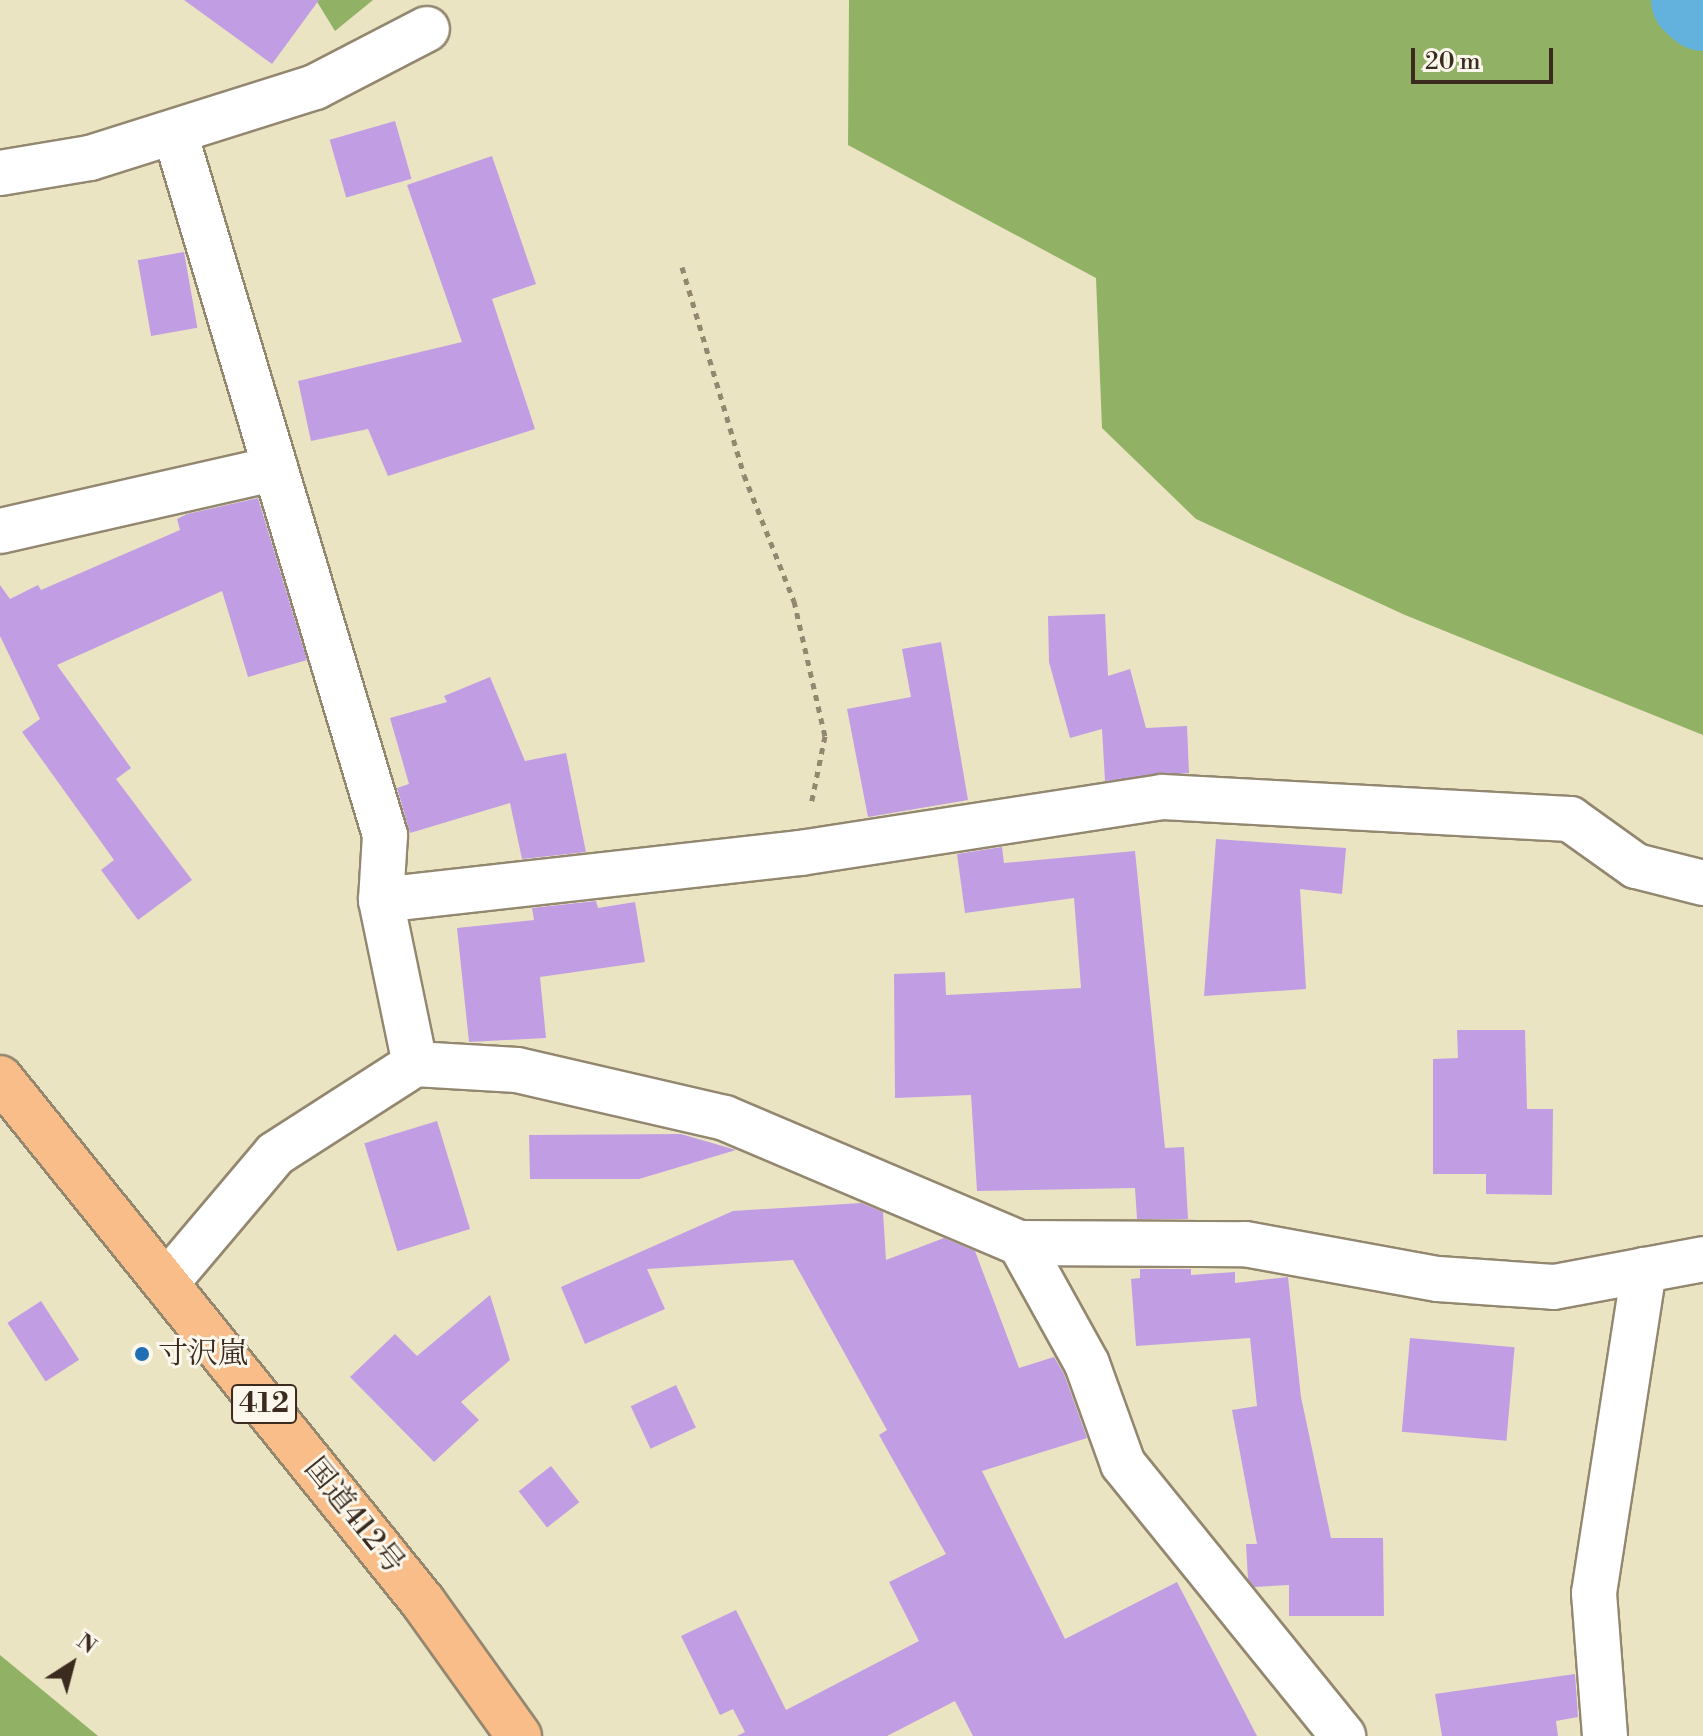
<!DOCTYPE html>
<html>
<head>
<meta charset="utf-8">
<style>
  body { margin:0 }
  #map { position:relative; width:1703px; height:1736px; overflow:hidden; background:#ebe4c3; font-family:"Libre Bodoni","Noto Serif JP",serif }
  div>[style] { position:absolute }
  .forest>* { inset:0; background:#91b165 }
  .river>* { height:86px; margin:-43px; padding:0 43px; transform-origin:43px; border-radius:43px; background:#62b2dd }
  .building>* { inset:0; background:#c19ee3; transform-origin:0 0 }
  .path>* { height:5px; margin-top:-2.5px; transform-origin:0; background:repeating-linear-gradient(90deg,#938770 0 6px,transparent 0 12px) }
  .roads { filter:drop-shadow(2px 0 #938770) drop-shadow(-2px 0 #938770) drop-shadow(0 2px #938770) drop-shadow(0 -2px #938770) }
  .minor>* { height:44px; margin:-22px; padding:0 22px; transform-origin:22px; border-radius:22px; background:#fff }
  .highway>* { height:44px; margin:-22px; padding:0 22px; transform-origin:22px; border-radius:22px; background:#f8bd88 }
  .dots>* { width:22px; height:22px; translate:-50% -50%; box-sizing:border-box; border:4px solid #fbf7ec; border-radius:50% }
  span { translate:-50% -50%; white-space:nowrap; text-align:center; line-height:1.15; -webkit-text-stroke:6px #fbf7ec; paint-order:stroke }
  .shield-label span { padding:2px 6px; background:#fbf7ec; border:2px solid; border-radius:6px; -webkit-text-stroke-width:0 }
  .shield-label { font-size:28px; color:#3b2a1e; font-weight:700 }
  .poi-label { font-size:30px; color:#3b2a1e }
  .left { translate:0 -50%; text-align:left }
  .street-label { font-size:30px; color:#3b2a1e }
  .north { position:absolute; left:32px; top:1624px; width:80px; height:80px; -webkit-text-stroke:6px #fbf7ec; paint-order:stroke; rotate:36deg; font-size:22px; font-weight:700; line-height:32px; text-align:center; color:#3b2a1e }
  .north::after { content:''; display:block; margin:auto; width:28px; height:36px; background:#3b2a1e; clip-path:polygon(50% 0,100% 100%,50% 72%,0 100%) }
  .scale { position:absolute; left:1411px; top:48px; width:142px; height:36px; box-sizing:border-box; border:4px solid #3b2a1e; border-top:0; padding-left:10px; font-size:24px; line-height:28px; white-space:nowrap; color:#3b2a1e; -webkit-text-stroke:6px #fbf7ec; paint-order:stroke }
</style>
</head>
<body>
<div id="map">
  <div class="forest">
    <div style="clip-path:polygon(316px 0,373px 0,335px 31px)"></div>
    <div style="clip-path:polygon(849px 0,1703px 0,1703px 735px,1405px 615px,1196px 519px,1102px 428px,1096px 278px,848px 145px)"></div>
    <div style="clip-path:polygon(0 1655px,98px 1736px,0 1736px)"></div>
  </div>
  <div class="river">
    <div style="left:1694px;top:0;width:12px;rotate:42deg"></div>
  </div>
  <div class="building">
    <div style="clip-path:polygon(184px 0,319px 0,272px 64px)"></div>
    <div style="left:395px;top:121px;width:60px;height:68px;rotate:74deg"></div>
    <div style="clip-path:polygon(492px 156px,536px 284px,492px 299px,535px 429px,388px 476px,368px 429px,311px 441px,298px 381px,462px 342px,407px 185px)"></div>
    <div style="left:184px;top:252px;width:77px;height:47px;rotate:80deg"></div>
    <div style="clip-path:polygon(258px 498px,307px 660px,248px 677px,222px 591px,57px 665px,131px 768px,116px 779px,192px 880px,138px 920px,101px 870px,114px 860px,22px 732px,40px 719px,0 636px,0 585px,10px 599px,38px 585px,41px 590px,180px 530px,177px 519px,187px 514px)"></div>
    <div style="clip-path:polygon(1105px 614px,1108px 676px,1130px 669px,1146px 728px,1187px 726px,1189px 773px,1105px 781px,1102px 729px,1070px 738px,1049px 662px,1048px 616px)"></div>
    <div style="clip-path:polygon(941px 642px,968px 800px,868px 817px,847px 709px,911px 697px,902px 649px)"></div>
    <div style="clip-path:polygon(490px 677px,525px 761px,566px 753px,586px 852px,522px 859px,510px 803px,410px 833px,397px 788px,409px 784px,390px 718px,447px 702px,444px 696px)"></div>
    <div style="clip-path:polygon(1216px 839px,1346px 848px,1342px 894px,1300px 889px,1306px 989px,1204px 996px)"></div>
    <div style="clip-path:polygon(1002px 847px,1004px 863px,1135px 851px,1165px 1148px,1184px 1147px,1188px 1219px,1137px 1219px,1135px 1188px,977px 1191px,971px 1095px,895px 1098px,894px 974px,945px 972px,946px 995px,1081px 988px,1074px 898px,965px 913px,957px 854px)"></div>
    <div style="clip-path:polygon(596px 901px,598px 908px,635px 902px,645px 962px,540px 977px,546px 1038px,469px 1042px,457px 928px,534px 920px,532px 908px)"></div>
    <div style="clip-path:polygon(1457px 1030px,1525px 1030px,1527px 1109px,1553px 1109px,1552px 1195px,1486px 1194px,1486px 1174px,1433px 1174px,1433px 1059px,1458px 1058px)"></div>
    <div style="left:437px;top:1121px;width:113px;height:76px;rotate:73deg"></div>
    <div style="clip-path:polygon(681px 1134px,736px 1150px,639px 1179px,530px 1179px,529px 1135px)"></div>
    <div style="clip-path:polygon(861px 1203px,883px 1212px,886px 1260px,944px 1238px,975px 1251px,1019px 1368px,1054px 1357px,1064px 1374px,1087px 1438px,982px 1471px,1065px 1639px,1177px 1582px,1257px 1736px,973px 1736px,955px 1701px,887px 1736px,737px 1736px,745px 1732px,733px 1709px,720px 1715px,681px 1636px,736px 1610px,786px 1710px,919px 1641px,889px 1582px,946px 1554px,879px 1435px,887px 1430px,793px 1260px,647px 1269px,665px 1309px,585px 1344px,561px 1287px,733px 1211px)"></div>
    <div style="clip-path:polygon(1140px 1269px,1191px 1269px,1191px 1275px,1235px 1272px,1235px 1283px,1288px 1277px,1301px 1397px,1331px 1538px,1383px 1538px,1384px 1616px,1289px 1616px,1289px 1585px,1254px 1587px,1248px 1579px,1246px 1544px,1257px 1544px,1232px 1410px,1257px 1406px,1250px 1338px,1136px 1346px,1131px 1279px,1140px 1278px)"></div>
    <div style="clip-path:polygon(490px 1295px,510px 1360px,461px 1402px,479px 1420px,434px 1462px,350px 1377px,395px 1334px,417px 1356px)"></div>
    <div style="left:41px;top:1301px;width:70px;height:40px;rotate:57deg"></div>
    <div style="left:1410px;top:1338px;width:105px;height:94px;rotate:5deg"></div>
    <div style="left:676px;top:1385px;width:47px;height:50px;rotate:65deg"></div>
    <div style="left:551px;top:1466px;width:46px;height:41px;rotate:52deg"></div>
    <div style="clip-path:polygon(1575px 1674px,1578px 1717px,1556px 1721px,1558px 1736px,1442px 1736px,1435px 1694px)"></div>
  </div>
  <div class="path">
    <div style="left:682px;top:267px;width:217px;rotate:73.4deg"></div>
    <div style="left:744px;top:475px;width:136px;rotate:68.4deg"></div>
    <div style="left:794px;top:601px;width:139px;rotate:77.1deg"></div>
    <div style="left:825px;top:736px;width:70px;rotate:101.5deg"></div>
  </div>
  <div class="roads">
    <div class="minor">
      <div style="left:175px;top:133px;width:733px;rotate:73.35deg"></div>
      <div style="left:385px;top:835px;width:65px;rotate:93.5deg"></div>
      <div style="left:381px;top:900px;width:167px;rotate:78.3deg"></div>
      <div style="left:0;top:173px;width:91px;rotate:-9.5deg"></div>
      <div style="left:90px;top:158px;width:236px;rotate:-17.5deg"></div>
      <div style="left:315px;top:87px;width:126px;rotate:-27.4deg"></div>
      <div style="left:0;top:531px;width:281px;rotate:-12.8deg"></div>
      <div style="left:381px;top:900px;width:423px;rotate:-6.4deg"></div>
      <div style="left:801px;top:853px;width:365px;rotate:-8.8deg"></div>
      <div style="left:1162px;top:797px;width:409px;rotate:3.1deg"></div>
      <div style="left:1570px;top:819px;width:81px;rotate:35.5deg"></div>
      <div style="left:1636px;top:866px;width:69px;rotate:14.2deg"></div>
      <div style="left:1020px;top:1243px;width:225px;rotate:0.3deg"></div>
      <div style="left:1245px;top:1244px;width:196px;rotate:10.3deg"></div>
      <div style="left:1438px;top:1279px;width:116px;rotate:3.9deg"></div>
      <div style="left:1554px;top:1287px;width:152px;rotate:-10.6deg"></div>
      <div style="left:167px;top:1282px;width:167px;rotate:-49.8deg"></div>
      <div style="left:275px;top:1154px;width:166px;rotate:-32.7deg"></div>
      <div style="left:415px;top:1064px;width:102px;rotate:3.4deg"></div>
      <div style="left:517px;top:1070px;width:213px;rotate:13deg"></div>
      <div style="left:725px;top:1118px;width:320px;rotate:23deg"></div>
      <div style="left:1020px;top:1243px;width:138px;rotate:61deg"></div>
      <div style="left:1087px;top:1364px;width:106px;rotate:70.2deg"></div>
      <div style="left:1123px;top:1464px;width:350px;rotate:51deg"></div>
      <div style="left:1605px;top:1736px;width:143px;rotate:-94.4deg"></div>
      <div style="left:1594px;top:1593px;width:327px;rotate:-81.2deg"></div>
    </div>
    <div class="highway">
      <div style="left:0;top:1078px;width:673px;rotate:51.09deg"></div>
      <div style="left:423px;top:1602px;width:165px;rotate:54.4deg"></div>
    </div>
  </div>
  <div class="dots">
    <div style="left:142px;top:1354px;background:#1f6fb2"></div>
  </div>
  <div class="shield-label">
    <span style="left:264px;top:1404px">412</span>
  </div>
  <div class="poi-label">
    <span class="left" style="left:158px;top:1354px">寸沢嵐</span>
  </div>
  <div class="street-label">
    <span style="left:354px;top:1516px;rotate:51deg">国道412号</span>
  </div>
  <div class="north">N</div>
  <div class="scale">20 m</div>
</div>
</body>
</html>
